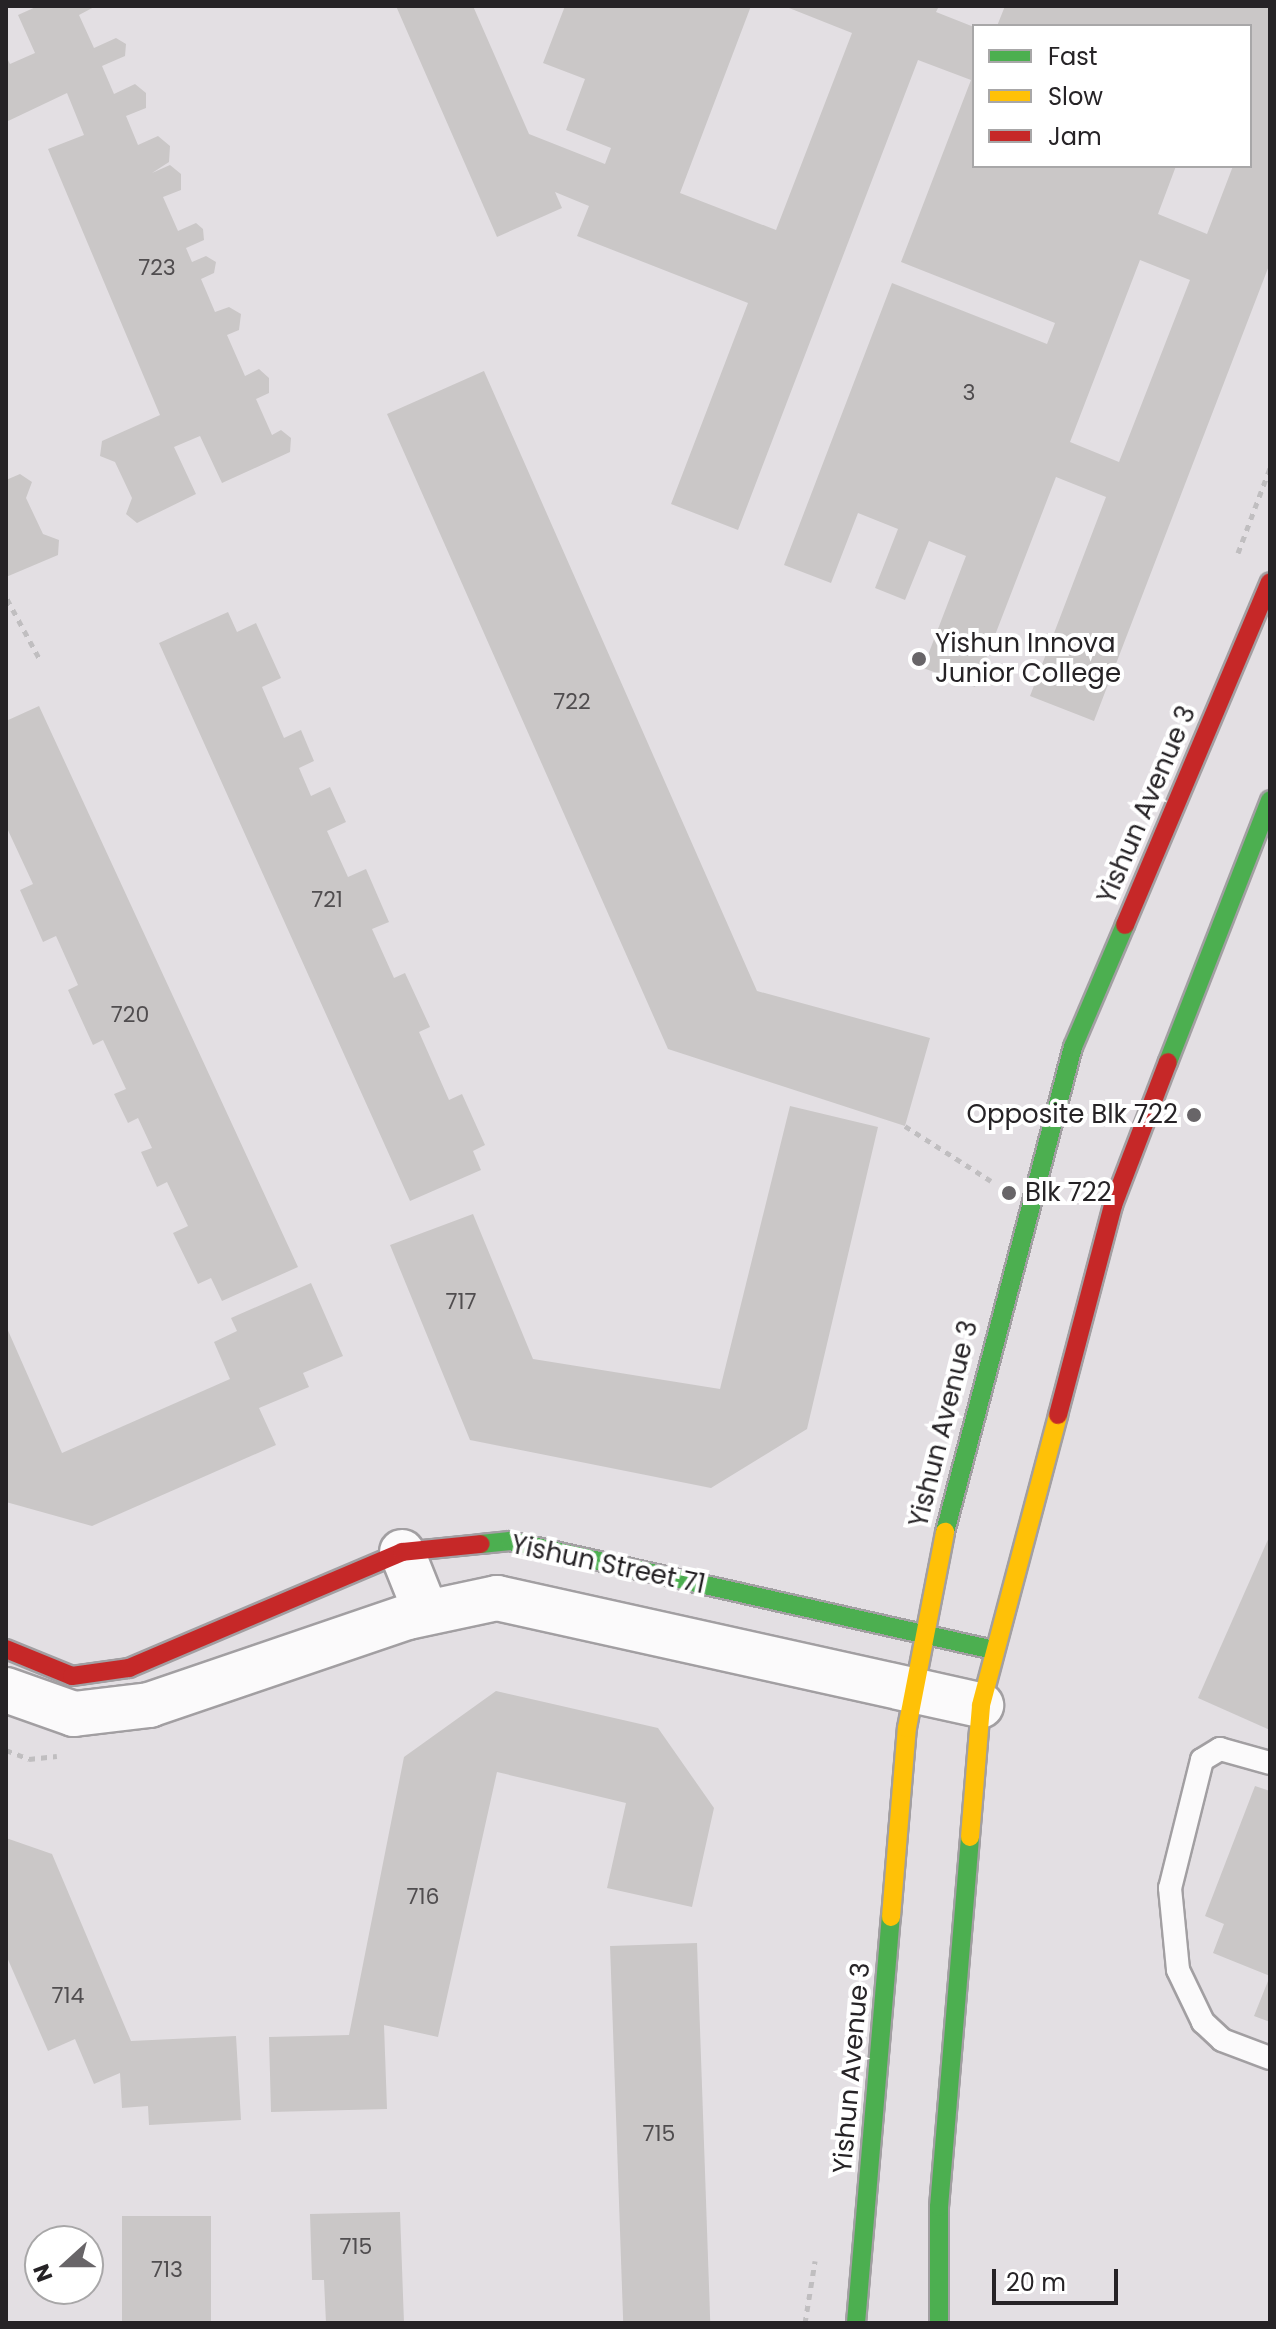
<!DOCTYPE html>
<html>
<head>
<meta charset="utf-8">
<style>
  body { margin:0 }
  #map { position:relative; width:1276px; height:2329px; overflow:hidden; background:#e3dfe3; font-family:Poppins,sans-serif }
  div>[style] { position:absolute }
  .building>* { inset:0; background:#cac7c7; transform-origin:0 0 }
  .path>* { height:5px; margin-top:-2.5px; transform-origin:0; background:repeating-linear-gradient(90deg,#c0bec0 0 6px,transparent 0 12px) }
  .roads { filter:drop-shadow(2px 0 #a29fa2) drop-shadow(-2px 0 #a29fa2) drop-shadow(0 2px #a29fa2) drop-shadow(0 -2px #a29fa2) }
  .lane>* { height:22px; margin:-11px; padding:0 11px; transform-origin:11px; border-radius:11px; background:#fbfafb }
  .street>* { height:44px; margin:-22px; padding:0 22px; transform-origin:22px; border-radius:22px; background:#fbfafb }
  .fast>* { height:18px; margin:-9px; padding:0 9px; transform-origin:9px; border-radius:9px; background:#4caf50 }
  .slow>* { height:18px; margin:-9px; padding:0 9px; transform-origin:9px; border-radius:9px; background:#ffc107 }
  .jam>* { height:18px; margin:-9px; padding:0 9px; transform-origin:9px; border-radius:9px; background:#c62828 }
  .dots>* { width:22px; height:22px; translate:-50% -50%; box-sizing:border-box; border:4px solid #fff; border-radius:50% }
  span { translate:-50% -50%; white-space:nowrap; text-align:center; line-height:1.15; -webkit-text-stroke:8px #fff; paint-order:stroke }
  .number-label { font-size:22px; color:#504d4f }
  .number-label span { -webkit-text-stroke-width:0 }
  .poi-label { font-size:26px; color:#262326 }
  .left { translate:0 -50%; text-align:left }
  .right { translate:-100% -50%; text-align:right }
  .street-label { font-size:26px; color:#262326 }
  .frame { position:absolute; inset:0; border:8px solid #262326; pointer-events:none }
  .legend { position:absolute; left:972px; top:24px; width:280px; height:144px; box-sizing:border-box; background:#fff; border:2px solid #a8a7a8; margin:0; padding:10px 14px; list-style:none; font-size:24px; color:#262326 }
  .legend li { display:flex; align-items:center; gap:16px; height:40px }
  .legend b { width:40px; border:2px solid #a8a7a8 }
  .north { position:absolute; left:24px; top:2225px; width:80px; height:80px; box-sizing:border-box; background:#fff; border:2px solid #a8a7a8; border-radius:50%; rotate:249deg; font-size:22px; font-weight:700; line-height:32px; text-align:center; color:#262326 }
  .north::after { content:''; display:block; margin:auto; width:28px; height:36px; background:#686568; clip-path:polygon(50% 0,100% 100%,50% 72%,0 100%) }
  .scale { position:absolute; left:992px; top:2269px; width:126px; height:36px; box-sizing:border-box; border:4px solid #262326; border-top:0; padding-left:10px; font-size:24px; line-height:28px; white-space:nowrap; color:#262326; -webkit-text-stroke:6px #fff; paint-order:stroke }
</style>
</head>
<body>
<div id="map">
  <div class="building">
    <div style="clip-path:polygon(38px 6px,96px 6px,79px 15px,94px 48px,116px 38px,126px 44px,125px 56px,102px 66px,114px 94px,135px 84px,146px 93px,146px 108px,126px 116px,138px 145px,158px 136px,170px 146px,169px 162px,152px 173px,170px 165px,181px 174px,181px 190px,163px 197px,178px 231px,196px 223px,203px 229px,204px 240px,186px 248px,192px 262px,206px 256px,216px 262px,214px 273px,201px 279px,215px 312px,229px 307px,241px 314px,239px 330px,227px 335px,245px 376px,259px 369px,269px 378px,269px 393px,256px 399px,272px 435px,281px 430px,291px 438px,290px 452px,222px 483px,200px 436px,174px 447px,196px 494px,137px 523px,126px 514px,132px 498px,115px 462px,100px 456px,102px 441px,160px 415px,48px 149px,84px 135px,67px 93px,6px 122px,6px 56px,10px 64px,35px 53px,18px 15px)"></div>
    <div style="clip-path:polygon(evenodd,396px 6px,473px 6px,529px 134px,605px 164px,611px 148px,566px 130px,585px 79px,543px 63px,565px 6px,751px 6px,680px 193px,776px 230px,852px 33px,784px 6px,939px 6px,936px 12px,974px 27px,974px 166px,1176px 166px,1158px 214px,1207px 234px,1233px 166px,1250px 166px,1250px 26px,997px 26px,1005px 6px,1270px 6px,1270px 263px,1094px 721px,1030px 696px,1106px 497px,1056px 477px,975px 687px,923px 668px,966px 556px,929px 541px,905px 600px,875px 588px,898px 529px,858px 513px,831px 583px,784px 565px,892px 283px,1047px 344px,1055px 323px,901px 262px,971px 80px,918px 60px,738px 530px,671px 504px,748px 303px,577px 236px,589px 206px,555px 192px,562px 208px,497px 237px,396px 6px,1140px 260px,1190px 280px,1119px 462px,1070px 442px,1140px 260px)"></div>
    <div style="clip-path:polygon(484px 371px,757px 991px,930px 1038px,905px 1126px,668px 1049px,387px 414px)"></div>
    <div style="clip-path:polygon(20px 474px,32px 482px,26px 498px,43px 534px,59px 540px,58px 555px,6px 577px,6px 480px)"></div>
    <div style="clip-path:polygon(228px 612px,237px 632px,256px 623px,281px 678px,262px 687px,284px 738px,301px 730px,314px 761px,299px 768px,311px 796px,330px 787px,346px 822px,327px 831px,348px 877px,366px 869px,389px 922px,372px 929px,394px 978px,405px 973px,430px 1027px,419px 1032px,449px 1100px,462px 1094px,485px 1145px,473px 1151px,481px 1170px,410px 1201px,159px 643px)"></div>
    <div style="clip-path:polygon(39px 706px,298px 1267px,222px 1301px,211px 1278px,198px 1284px,173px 1233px,188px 1226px,167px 1182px,157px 1187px,141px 1152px,152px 1148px,138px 1118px,128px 1123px,114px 1094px,126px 1089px,103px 1040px,93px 1045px,68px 990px,78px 985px,56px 936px,43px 942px,20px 890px,33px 884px,6px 826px,6px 721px)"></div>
    <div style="clip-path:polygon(790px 1106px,878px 1127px,807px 1429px,711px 1488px,470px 1440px,390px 1245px,473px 1214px,533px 1359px,720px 1389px)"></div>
    <div style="clip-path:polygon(311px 1283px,343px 1356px,303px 1373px,309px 1387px,259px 1408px,276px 1445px,92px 1526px,6px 1502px,6px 1326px,62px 1453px,230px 1379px,214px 1342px,237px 1331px,231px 1318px)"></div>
    <div style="clip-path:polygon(1270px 1535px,1270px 1730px,1198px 1698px)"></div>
    <div style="clip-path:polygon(496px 1691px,658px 1728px,714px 1808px,692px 1907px,607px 1888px,626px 1803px,497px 1772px,438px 2037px,384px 2025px,387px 2109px,271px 2112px,269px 2037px,349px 2035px,404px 1757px)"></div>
    <div style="clip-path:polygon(1255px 1786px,1270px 1791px,1270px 2022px,1254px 2016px,1270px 1976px,1213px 1953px,1224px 1924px,1205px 1916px)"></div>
    <div style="clip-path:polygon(6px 1838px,52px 1854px,131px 2041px,236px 2036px,241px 2120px,149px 2125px,148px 2106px,122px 2108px,120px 2073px,94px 2084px,75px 2039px,48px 2051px,6px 1955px)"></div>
    <div style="left:697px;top:1943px;width:380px;height:87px;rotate:88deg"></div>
    <div style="clip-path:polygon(400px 2212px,404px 2323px,326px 2323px,324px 2280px,312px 2280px,310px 2214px)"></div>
    <div style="left:122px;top:2216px;width:89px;height:107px"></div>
  </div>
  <div class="path">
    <div style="left:1238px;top:553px;width:91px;rotate:-69.4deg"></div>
    <div style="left:7px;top:599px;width:67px;rotate:61.5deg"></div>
    <div style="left:905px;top:1126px;width:102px;rotate:32.6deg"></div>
    <div style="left:6px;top:1750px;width:25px;rotate:21deg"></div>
    <div style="left:29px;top:1759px;width:28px;rotate:-6deg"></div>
    <div style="left:805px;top:2323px;width:63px;rotate:-80.8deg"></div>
  </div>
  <div class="roads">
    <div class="lane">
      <div style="left:1270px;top:1763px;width:52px;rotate:-164.4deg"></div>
      <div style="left:1220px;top:1749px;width:21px;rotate:149deg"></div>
      <div style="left:1202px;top:1760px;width:132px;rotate:104deg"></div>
      <div style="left:1170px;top:1888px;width:82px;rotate:84.4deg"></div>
      <div style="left:1178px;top:1970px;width:58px;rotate:64.3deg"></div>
      <div style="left:1203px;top:2022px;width:26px;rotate:43deg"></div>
      <div style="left:1222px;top:2040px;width:51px;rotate:20.6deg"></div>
    </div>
    <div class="street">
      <div style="left:402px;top:1552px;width:65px;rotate:68.2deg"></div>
      <div style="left:6px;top:1690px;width:72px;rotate:19.4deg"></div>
      <div style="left:74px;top:1714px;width:76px;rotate:-6.8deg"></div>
      <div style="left:149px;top:1705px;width:274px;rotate:-18.8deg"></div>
      <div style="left:408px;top:1617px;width:91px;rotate:-12.1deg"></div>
      <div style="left:497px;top:1598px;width:496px;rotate:12.5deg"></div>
    </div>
    <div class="fast">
      <div style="left:1168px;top:1062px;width:281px;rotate:-68.7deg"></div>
      <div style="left:945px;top:1532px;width:502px;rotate:-75.22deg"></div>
      <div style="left:1073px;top:1047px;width:133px;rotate:-66.9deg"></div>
      <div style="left:481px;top:1544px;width:29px;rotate:-6deg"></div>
      <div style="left:510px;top:1541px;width:495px;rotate:12.7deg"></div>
      <div style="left:856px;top:2323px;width:408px;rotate:-85.1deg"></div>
      <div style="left:939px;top:2323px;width:116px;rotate:-90deg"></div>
      <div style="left:939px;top:2207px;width:371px;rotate:-85.2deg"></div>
    </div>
    <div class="slow">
      <div style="left:970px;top:1837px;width:132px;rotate:-85.2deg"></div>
      <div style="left:981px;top:1705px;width:300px;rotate:-75.1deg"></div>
      <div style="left:891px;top:1917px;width:190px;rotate:-85.2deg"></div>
      <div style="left:907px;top:1728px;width:200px;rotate:-79deg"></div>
    </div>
    <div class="jam">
      <div style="left:1125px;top:925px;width:372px;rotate:-67.1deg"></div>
      <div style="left:1058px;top:1415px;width:217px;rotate:-75.3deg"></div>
      <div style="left:1113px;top:1205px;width:153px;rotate:-69deg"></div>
      <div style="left:6px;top:1649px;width:71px;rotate:22.2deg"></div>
      <div style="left:72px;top:1676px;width:58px;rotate:-8deg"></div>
      <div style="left:129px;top:1668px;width:297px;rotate:-23deg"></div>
      <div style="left:402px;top:1552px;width:79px;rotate:-5.8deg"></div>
    </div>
  </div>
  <div class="dots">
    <div style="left:919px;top:659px;background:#686568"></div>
    <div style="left:1194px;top:1115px;background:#686568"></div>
    <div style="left:1009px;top:1193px;background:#686568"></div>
  </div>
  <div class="number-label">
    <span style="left:157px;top:268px">723</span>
    <span style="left:969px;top:393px">3</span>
    <span style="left:572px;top:702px">722</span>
    <span style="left:327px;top:900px">721</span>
    <span style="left:130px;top:1015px">720</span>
    <span style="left:461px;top:1302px">717</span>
    <span style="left:423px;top:1897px">716</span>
    <span style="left:68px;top:1996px">714</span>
    <span style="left:659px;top:2134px">715</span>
    <span style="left:356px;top:2247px">715</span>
    <span style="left:167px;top:2270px">713</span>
  </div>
  <div class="poi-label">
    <span class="left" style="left:935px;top:659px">Yishun Innova<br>Junior College</span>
    <span class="right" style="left:1178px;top:1115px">Opposite Blk 722</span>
    <span class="left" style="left:1025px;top:1193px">Blk 722</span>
  </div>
  <div class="street-label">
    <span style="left:1147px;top:805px;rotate:-67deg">Yishun Avenue 3</span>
    <span style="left:944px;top:1424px;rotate:-76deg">Yishun Avenue 3</span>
    <span style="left:608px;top:1565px;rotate:12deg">Yishun Street 71</span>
    <span style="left:852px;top:2068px;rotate:-85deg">Yishun Avenue 3</span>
  </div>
  <div class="frame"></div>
  <ul class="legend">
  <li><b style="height:10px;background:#4caf50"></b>Fast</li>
  <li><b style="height:10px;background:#ffc107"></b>Slow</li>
  <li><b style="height:10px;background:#c62828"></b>Jam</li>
  </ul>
  <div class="north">N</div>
  <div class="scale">20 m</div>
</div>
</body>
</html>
